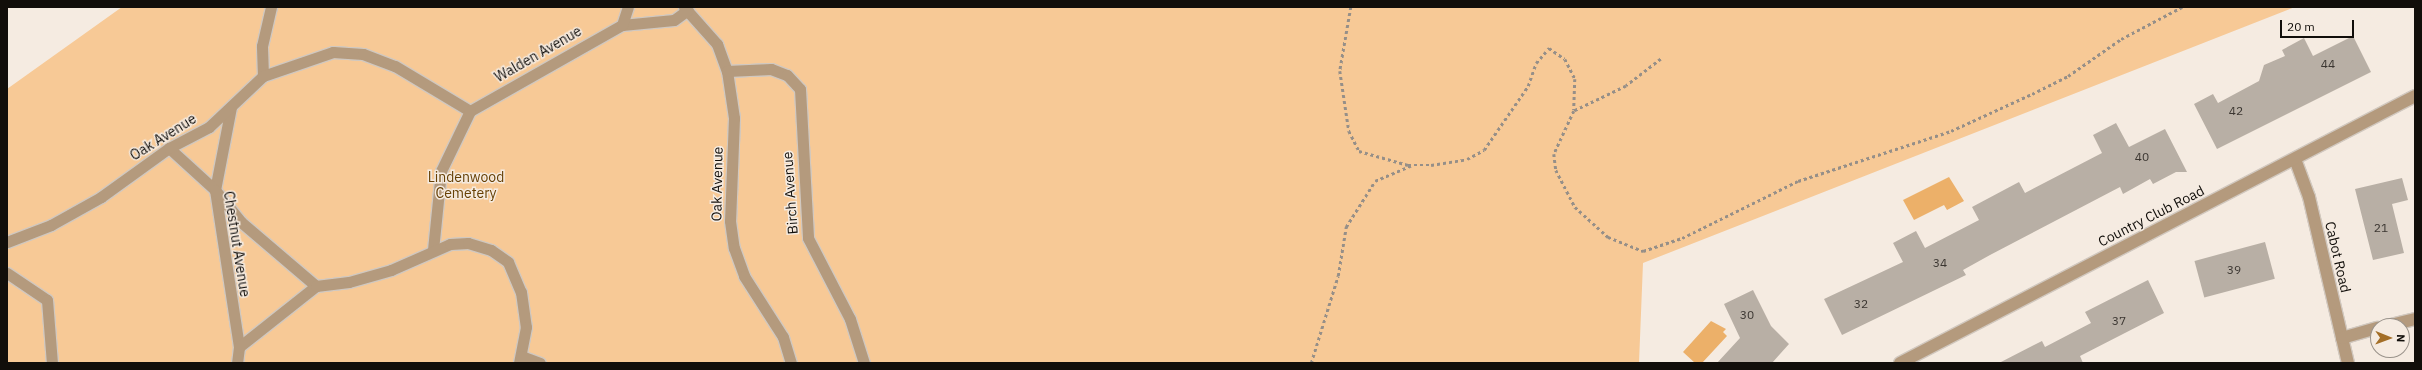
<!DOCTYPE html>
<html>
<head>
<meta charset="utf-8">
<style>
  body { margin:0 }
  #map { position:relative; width:2422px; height:370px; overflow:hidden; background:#f5ebe1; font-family:"IBM Plex Sans",sans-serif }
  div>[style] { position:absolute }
  .green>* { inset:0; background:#f7c996 }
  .water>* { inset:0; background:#ecb069 }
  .building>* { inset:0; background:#b8afa5; transform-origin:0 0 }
  .path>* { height:2.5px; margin-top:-1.25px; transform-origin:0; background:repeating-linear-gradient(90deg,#968f88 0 3px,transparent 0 6px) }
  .roads { filter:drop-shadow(1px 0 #d1c8bf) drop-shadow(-1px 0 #d1c8bf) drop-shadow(0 1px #d1c8bf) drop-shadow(0 -1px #d1c8bf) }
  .lane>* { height:11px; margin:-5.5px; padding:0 5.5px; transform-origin:5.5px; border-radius:5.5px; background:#b49a7d }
  .street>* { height:12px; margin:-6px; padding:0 6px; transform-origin:6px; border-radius:6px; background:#b49a7d }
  span { translate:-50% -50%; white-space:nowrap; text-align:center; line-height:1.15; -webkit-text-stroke:3px #f5ebe1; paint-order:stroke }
  .number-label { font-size:12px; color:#3b3631 }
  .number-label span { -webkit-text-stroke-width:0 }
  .street-label { font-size:14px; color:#110e0a }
  .park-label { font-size:14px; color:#674005 }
  .frame { position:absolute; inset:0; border:8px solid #110e0a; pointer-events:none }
  .north { position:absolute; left:2370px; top:318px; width:40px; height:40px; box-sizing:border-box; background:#f5ebe1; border:1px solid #9a938b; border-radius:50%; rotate:91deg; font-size:11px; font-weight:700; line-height:16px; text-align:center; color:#110e0a }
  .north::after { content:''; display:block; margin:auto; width:14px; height:18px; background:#a36e27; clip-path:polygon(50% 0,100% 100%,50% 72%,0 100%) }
  .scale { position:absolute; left:2280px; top:20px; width:74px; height:18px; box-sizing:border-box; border:2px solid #110e0a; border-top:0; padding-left:5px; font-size:12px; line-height:14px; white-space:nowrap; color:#110e0a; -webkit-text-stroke:3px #f5ebe1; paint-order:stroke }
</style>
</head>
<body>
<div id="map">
  <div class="green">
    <div style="clip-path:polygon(122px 7px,2295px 7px,1643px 263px,1639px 363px,7px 363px,7px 89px)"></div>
  </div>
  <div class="water">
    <div style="clip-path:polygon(1949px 177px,1964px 201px,1947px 210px,1944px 205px,1914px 220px,1903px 200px)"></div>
    <div style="clip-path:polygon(1711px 321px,1726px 329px,1723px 332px,1727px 336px,1702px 363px,1695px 363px,1683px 352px)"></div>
  </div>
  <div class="building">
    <div style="clip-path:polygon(2353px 36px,2371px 72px,2217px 149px,2194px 104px,2213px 94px,2218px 103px,2259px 81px,2264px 65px,2285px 56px,2282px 50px,2304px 38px,2313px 56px)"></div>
    <div style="clip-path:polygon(2116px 123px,2129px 147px,2165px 129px,2187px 172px,2176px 172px,2153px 184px,2150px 179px,2123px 194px,2120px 187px,1990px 255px,1963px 270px,1966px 275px,1842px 335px,1824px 299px,1903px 262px,1893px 243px,1916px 231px,1925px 248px,1979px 220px,1972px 207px,2019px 182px,2025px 193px,2102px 153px,2093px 135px)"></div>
    <div style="clip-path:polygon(2402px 178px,2408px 200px,2392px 204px,2404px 253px,2373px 260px,2355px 189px)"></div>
    <div style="left:2265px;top:242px;width:38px;height:73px;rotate:75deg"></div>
    <div style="clip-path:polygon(2148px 280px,2164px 313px,2080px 356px,2083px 363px,1999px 363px,2042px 341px,2045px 347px,2091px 323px,2085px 312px)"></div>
    <div style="clip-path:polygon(1753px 290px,1771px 326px,1789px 344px,1772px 363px,1717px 363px,1740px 338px,1724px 304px)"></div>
  </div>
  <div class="path">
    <div style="left:1351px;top:7px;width:65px;rotate:99.8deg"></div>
    <div style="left:1340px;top:71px;width:61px;rotate:81.5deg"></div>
    <div style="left:1349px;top:131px;width:22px;rotate:63deg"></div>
    <div style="left:1359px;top:151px;width:51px;rotate:15.9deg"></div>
    <div style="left:1408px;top:165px;width:23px"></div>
    <div style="left:1431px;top:165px;width:36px;rotate:-9deg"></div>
    <div style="left:1467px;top:159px;width:19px;rotate:-28deg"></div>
    <div style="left:1484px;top:150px;width:78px;rotate:-55.5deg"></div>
    <div style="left:1528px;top:86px;width:24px;rotate:-71deg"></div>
    <div style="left:1536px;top:63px;width:20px;rotate:-49deg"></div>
    <div style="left:1549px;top:48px;width:19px;rotate:35deg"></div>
    <div style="left:1565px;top:59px;width:22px;rotate:63deg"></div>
    <div style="left:1575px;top:79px;width:31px;rotate:92deg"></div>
    <div style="left:1661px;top:59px;width:44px;rotate:142.4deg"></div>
    <div style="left:1626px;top:86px;width:58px;rotate:154.3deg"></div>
    <div style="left:1574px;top:111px;width:47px;rotate:114.9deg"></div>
    <div style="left:1554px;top:154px;width:16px;rotate:83deg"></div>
    <div style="left:1556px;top:170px;width:42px;rotate:62.8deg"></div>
    <div style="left:1575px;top:207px;width:45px;rotate:42.3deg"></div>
    <div style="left:1608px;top:237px;width:38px;rotate:22deg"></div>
    <div style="left:1643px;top:251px;width:41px;rotate:-18.4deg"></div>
    <div style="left:1682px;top:238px;width:129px;rotate:-26.2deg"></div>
    <div style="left:1798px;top:181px;width:161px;rotate:-18.1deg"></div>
    <div style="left:1951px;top:131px;width:89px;rotate:-24.6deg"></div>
    <div style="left:2032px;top:94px;width:40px;rotate:-26.6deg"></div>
    <div style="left:2068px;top:76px;width:65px;rotate:-34.9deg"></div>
    <div style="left:2121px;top:39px;width:69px;rotate:-27.7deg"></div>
    <div style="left:1311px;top:363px;width:91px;rotate:-72.8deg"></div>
    <div style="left:1338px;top:276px;width:50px;rotate:-80.7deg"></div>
    <div style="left:1346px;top:227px;width:54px;rotate:-57.8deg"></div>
    <div style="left:1375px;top:181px;width:39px;rotate:-23deg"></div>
  </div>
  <div class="roads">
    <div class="lane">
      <div style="left:684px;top:7px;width:50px;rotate:48.3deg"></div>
      <div style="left:717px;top:44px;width:29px;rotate:70deg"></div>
      <div style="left:727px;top:71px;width:48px;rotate:81.5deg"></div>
      <div style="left:734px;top:118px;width:103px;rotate:92.2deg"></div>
      <div style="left:730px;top:221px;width:27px;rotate:82deg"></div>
      <div style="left:734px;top:248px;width:30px;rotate:70deg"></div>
      <div style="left:744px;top:276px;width:72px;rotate:57.4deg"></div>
      <div style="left:783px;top:337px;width:27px;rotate:73deg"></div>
      <div style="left:622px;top:25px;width:52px;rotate:-5.5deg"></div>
      <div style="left:674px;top:20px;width:17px;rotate:-36deg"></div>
      <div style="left:727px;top:71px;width:44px;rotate:-2.6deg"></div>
      <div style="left:771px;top:69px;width:17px;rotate:21deg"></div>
      <div style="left:787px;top:75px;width:19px;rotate:47deg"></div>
      <div style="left:800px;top:89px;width:149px;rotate:86.9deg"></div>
      <div style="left:808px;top:238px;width:91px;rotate:62.6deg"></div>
      <div style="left:850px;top:319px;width:46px;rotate:72.3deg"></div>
      <div style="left:263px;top:76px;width:30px;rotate:-92deg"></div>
      <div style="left:262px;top:46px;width:40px;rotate:-77deg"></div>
      <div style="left:231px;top:107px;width:85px;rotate:100.9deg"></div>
      <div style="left:215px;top:190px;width:159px;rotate:81.3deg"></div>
      <div style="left:239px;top:347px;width:16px;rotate:97deg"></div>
      <div style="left:470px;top:111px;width:175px;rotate:-29.5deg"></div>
      <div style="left:622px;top:25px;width:19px;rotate:-72deg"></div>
      <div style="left:169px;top:148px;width:62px;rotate:42.4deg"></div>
      <div style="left:215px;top:190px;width:41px;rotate:50.9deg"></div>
      <div style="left:241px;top:222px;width:99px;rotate:40.5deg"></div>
      <div style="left:7px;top:242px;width:47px;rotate:-21.1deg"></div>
      <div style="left:51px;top:225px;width:57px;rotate:-29.2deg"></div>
      <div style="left:101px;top:197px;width:84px;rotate:-35.8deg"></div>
      <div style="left:169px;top:148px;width:45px;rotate:-27.7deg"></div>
      <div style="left:209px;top:127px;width:74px;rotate:-43.4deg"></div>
      <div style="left:263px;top:76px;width:74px;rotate:-18.9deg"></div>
      <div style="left:333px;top:52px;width:30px;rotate:4deg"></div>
      <div style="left:363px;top:54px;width:34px;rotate:21deg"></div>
      <div style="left:395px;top:66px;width:87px;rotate:31deg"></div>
      <div style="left:470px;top:111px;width:67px;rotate:115.8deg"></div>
      <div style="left:441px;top:171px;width:79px;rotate:95.8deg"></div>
      <div style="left:7px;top:273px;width:48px;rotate:34deg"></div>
      <div style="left:47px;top:300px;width:63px;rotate:85.5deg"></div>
      <div style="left:239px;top:347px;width:98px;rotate:-38.4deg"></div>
      <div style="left:316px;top:286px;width:33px;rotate:-7deg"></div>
      <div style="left:349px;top:282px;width:44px;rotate:-15.9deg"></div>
      <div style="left:391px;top:270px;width:64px;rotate:-23.8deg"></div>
      <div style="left:450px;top:244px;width:18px;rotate:-3deg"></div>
      <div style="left:468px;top:243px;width:24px;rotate:17deg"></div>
      <div style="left:491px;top:250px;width:21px;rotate:35deg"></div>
      <div style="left:508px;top:262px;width:33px;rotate:67deg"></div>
      <div style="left:521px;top:292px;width:35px;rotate:82deg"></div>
      <div style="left:526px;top:327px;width:37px;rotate:101deg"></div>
      <div style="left:521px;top:356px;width:20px;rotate:20deg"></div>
    </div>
    <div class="street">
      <div style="left:2295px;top:159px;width:40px;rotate:69.8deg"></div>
      <div style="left:2309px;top:197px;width:171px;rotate:76.8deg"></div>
      <div style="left:2387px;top:326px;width:29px;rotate:-14deg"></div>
      <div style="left:2342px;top:338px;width:37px;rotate:-16deg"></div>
      <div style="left:1900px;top:363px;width:580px;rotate:-27.4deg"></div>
    </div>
  </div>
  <div class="number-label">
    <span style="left:2328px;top:64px">44</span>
    <span style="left:2236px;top:111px">42</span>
    <span style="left:2142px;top:157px">40</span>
    <span style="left:2381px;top:228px">21</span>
    <span style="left:1940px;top:263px">34</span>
    <span style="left:2234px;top:270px">39</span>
    <span style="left:1861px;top:304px">32</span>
    <span style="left:1747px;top:315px">30</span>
    <span style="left:2119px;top:321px">37</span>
  </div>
  <div class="street-label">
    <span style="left:538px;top:54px;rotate:-30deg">Walden Avenue</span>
    <span style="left:163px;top:137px;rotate:-32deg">Oak Avenue</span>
    <span style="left:717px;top:184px;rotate:-89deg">Oak Avenue</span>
    <span style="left:790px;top:193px;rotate:-94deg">Birch Avenue</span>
    <span style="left:2151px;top:216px;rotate:-27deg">Country Club Road</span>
    <span style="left:237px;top:244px;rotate:81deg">Chestnut Avenue</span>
    <span style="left:2338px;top:257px;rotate:77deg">Cabot Road</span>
  </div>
  <div class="park-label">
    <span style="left:466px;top:185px">Lindenwood<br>Cemetery</span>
  </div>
  <div class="frame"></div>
  <div class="north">N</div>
  <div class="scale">20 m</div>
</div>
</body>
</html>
